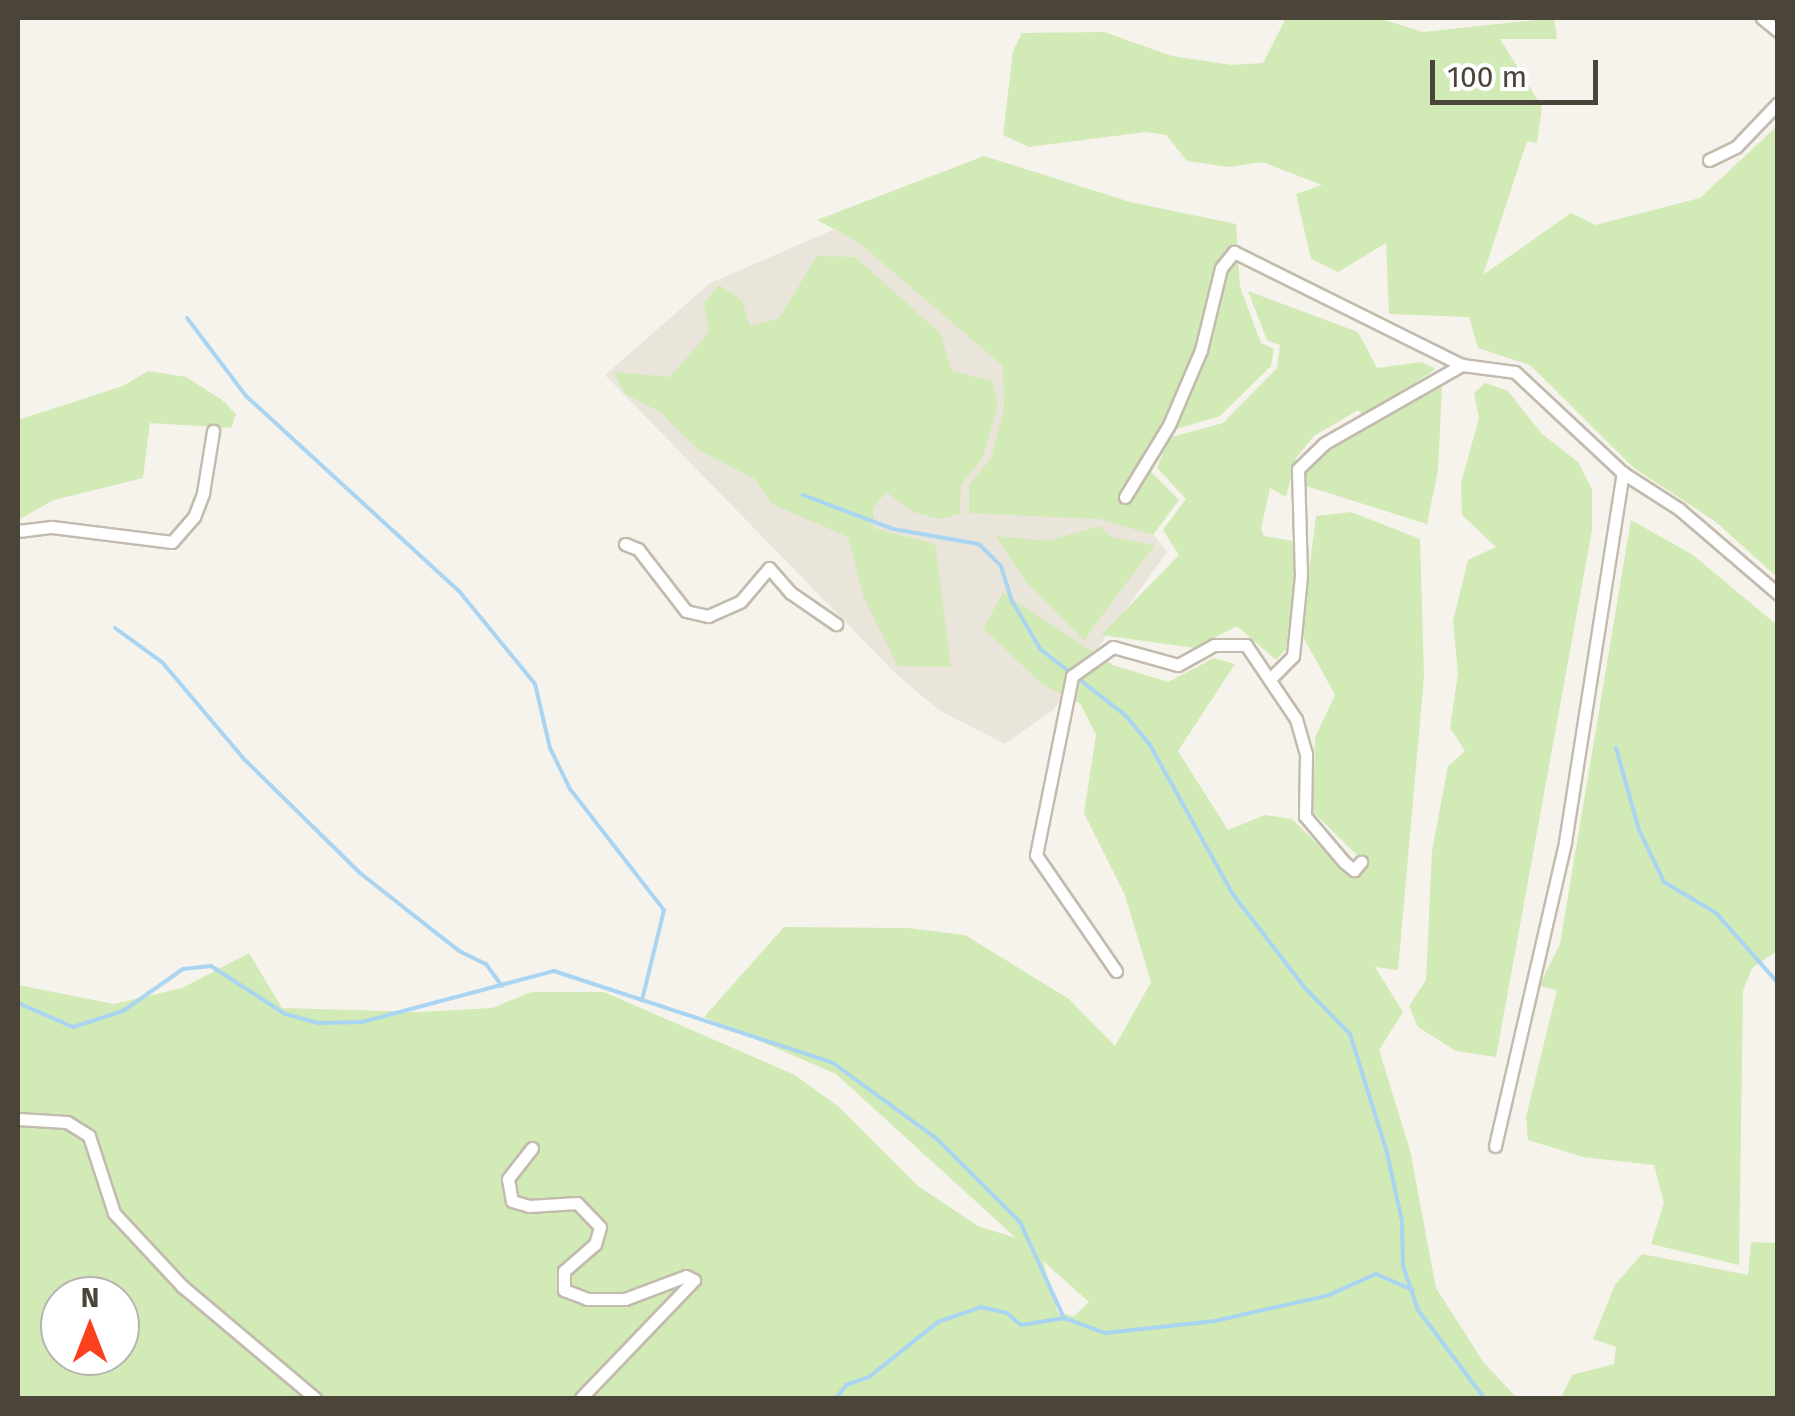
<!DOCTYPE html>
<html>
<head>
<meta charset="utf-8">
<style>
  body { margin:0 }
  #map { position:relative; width:1795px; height:1416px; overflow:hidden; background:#f6f3ec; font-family:"Fira Sans",sans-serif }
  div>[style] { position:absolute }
  .residential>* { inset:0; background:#eae5da }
  .green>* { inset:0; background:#d2eab5 }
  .stream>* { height:4px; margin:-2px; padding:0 2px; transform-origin:2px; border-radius:2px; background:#a9d4f2 }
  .roads { filter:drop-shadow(2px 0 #c2bbae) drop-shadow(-2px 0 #c2bbae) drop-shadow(0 2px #c2bbae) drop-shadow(0 -2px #c2bbae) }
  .minor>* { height:11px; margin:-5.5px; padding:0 5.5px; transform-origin:5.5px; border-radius:5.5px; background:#fff }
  span { translate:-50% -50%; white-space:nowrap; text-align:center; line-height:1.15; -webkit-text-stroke:8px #fff; paint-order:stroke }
  .frame { position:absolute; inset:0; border:20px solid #4b4439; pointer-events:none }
  .north { position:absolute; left:40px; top:1276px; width:100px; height:100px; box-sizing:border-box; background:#fff; border:2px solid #b7b4b0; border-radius:50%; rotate:0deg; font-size:28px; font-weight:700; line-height:40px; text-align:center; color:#4b4439 }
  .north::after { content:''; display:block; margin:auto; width:35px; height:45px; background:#fc3f1d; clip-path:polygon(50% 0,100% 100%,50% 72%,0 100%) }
  .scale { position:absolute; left:1430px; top:60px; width:168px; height:45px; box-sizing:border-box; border:5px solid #4b4439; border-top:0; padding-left:12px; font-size:30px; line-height:35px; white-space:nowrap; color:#4b4439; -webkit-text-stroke:8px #fff; paint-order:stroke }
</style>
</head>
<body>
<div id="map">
  <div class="residential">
    <div style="clip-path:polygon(981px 166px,1125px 497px,1167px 552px,1053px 710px,1005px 744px,940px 711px,896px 674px,605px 375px,710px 283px)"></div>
  </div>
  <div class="green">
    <div style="clip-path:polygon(1286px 18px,1378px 18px,1423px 32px,1554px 18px,1557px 39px,1500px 39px,1542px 107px,1537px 143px,1527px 141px,1483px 275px,1571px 213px,1595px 225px,1700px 198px,1777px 126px,1777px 577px,1716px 522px,1634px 468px,1530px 365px,1478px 348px,1469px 317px,1389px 314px,1386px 243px,1338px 272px,1311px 259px,1296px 194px,1322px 185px,1262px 162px,1229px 167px,1187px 161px,1166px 135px,1146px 132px,1029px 147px,1003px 135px,1013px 51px,1022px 33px,1104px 32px,1172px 56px,1232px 65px,1263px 63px)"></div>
    <div style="clip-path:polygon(984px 156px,1130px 202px,1236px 224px,1240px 287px,1261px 343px,1274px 349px,1271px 366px,1220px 416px,1176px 429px,1172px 437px,1223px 423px,1277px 368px,1280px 345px,1267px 340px,1248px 291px,1358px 332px,1377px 368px,1422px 362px,1436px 369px,1364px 416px,1358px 410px,1314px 436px,1296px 458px,1286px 497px,1270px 488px,1261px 529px,1264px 536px,1293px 541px,1295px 576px,1286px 649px,1276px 660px,1237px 626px,1195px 648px,1101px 635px,1179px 555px,1163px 530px,1186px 499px,1157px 468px,1164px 451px,1151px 472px,1179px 500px,1153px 535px,1099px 519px,969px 513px,969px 485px,991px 458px,1004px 407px,1003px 366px,858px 242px,817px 220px)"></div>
    <div style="clip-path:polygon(817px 256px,855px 257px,940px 333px,952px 371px,992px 381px,998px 405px,983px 457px,961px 485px,960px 514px,940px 519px,913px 512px,886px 492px,873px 508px,874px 528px,935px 544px,951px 667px,898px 666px,864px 598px,848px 537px,772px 504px,755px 479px,699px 450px,660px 412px,625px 394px,614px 372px,670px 377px,709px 332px,704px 303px,719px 285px,742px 300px,750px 326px,779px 318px)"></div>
    <div style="clip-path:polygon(148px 371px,186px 377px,222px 400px,236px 414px,231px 428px,150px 423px,143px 478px,54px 500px,18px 520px,18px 420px,123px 386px)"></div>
    <div style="clip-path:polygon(1485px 383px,1508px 391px,1542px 434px,1578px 462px,1592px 489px,1592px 530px,1496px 1057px,1456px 1051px,1418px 1027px,1409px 1006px,1426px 980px,1432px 851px,1448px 766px,1465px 751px,1450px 728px,1458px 674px,1453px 621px,1468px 560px,1496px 547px,1462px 515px,1461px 483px,1479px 418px,1474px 393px)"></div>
    <div style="clip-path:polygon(1442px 387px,1438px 470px,1427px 524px,1306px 486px,1306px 473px,1320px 452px)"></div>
    <div style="clip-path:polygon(evenodd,1351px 512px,1420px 539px,1424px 677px,1398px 970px,1375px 967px,1403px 1012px,1379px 1050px,1410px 1150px,1436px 1288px,1484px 1363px,1517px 1398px,18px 1398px,18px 985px,114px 1004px,182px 988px,249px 953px,282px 1008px,421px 1012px,492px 1008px,532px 992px,604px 992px,795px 1075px,839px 1107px,918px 1186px,978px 1226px,1016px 1238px,836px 1074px,704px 1017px,784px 927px,908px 928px,965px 935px,1069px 999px,1115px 1046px,1151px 982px,1125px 895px,1084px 813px,1096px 735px,1080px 703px,1043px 685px,983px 628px,1003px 593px,1113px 665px,1168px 682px,1214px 658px,1235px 664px,1178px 751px,1228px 830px,1265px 815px,1292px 819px,1353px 879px,1366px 864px,1313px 812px,1315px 738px,1335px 695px,1301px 633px,1316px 516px,1351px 512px,1043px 1261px,1089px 1302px,1074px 1316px,1058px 1313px,1043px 1261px,1351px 512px,60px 1296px,120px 1296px,120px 1356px,60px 1356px,60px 1296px)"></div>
    <div style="clip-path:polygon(1631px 520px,1693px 555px,1777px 625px,1777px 951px,1752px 968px,1743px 991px,1739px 1265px,1651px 1244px,1664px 1203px,1654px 1165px,1583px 1157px,1528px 1140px,1526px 1117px,1557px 990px,1539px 986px,1560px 944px)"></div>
    <div style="clip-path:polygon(1100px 526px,1111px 537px,1155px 545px,1084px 640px,1026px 582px,996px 536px,1047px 541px)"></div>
    <div style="clip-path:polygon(1751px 1242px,1777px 1243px,1777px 1398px,1561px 1398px,1572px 1375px,1614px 1364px,1616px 1347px,1593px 1339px,1615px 1285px,1642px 1254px,1748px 1275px)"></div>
  </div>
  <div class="stream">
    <div style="left:187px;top:318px;width:98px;rotate:52.9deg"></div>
    <div style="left:246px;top:396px;width:289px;rotate:42.5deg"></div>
    <div style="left:459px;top:591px;width:120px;rotate:50.7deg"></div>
    <div style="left:535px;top:684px;width:66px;rotate:76.8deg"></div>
    <div style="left:550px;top:748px;width:46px;rotate:64deg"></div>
    <div style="left:570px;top:789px;width:153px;rotate:52.2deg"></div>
    <div style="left:664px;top:910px;width:93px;rotate:103.7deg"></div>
    <div style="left:803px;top:495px;width:96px;rotate:20.7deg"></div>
    <div style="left:893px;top:529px;width:87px;rotate:9.9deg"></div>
    <div style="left:979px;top:544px;width:31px;rotate:45deg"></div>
    <div style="left:1001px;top:566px;width:37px;rotate:73deg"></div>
    <div style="left:1012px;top:601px;width:56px;rotate:59.7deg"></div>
    <div style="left:1040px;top:649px;width:108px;rotate:37.8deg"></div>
    <div style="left:1125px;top:715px;width:39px;rotate:50deg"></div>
    <div style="left:1150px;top:745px;width:169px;rotate:61deg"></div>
    <div style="left:1232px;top:893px;width:120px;rotate:52.5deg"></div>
    <div style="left:1305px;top:988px;width:64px;rotate:45.6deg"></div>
    <div style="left:1350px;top:1034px;width:125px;rotate:72.7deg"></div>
    <div style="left:1387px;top:1153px;width:70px;rotate:77.6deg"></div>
    <div style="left:1402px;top:1221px;width:45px;rotate:88.7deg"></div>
    <div style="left:1403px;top:1266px;width:46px;rotate:71.2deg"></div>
    <div style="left:1418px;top:1310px;width:110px;rotate:53.1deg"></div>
    <div style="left:115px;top:628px;width:58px;rotate:35.9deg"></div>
    <div style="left:162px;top:662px;width:127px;rotate:49.8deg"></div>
    <div style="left:244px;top:759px;width:163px;rotate:44.5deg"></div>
    <div style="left:360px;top:873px;width:126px;rotate:38.2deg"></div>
    <div style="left:459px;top:951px;width:30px;rotate:26deg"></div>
    <div style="left:486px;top:964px;width:27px;rotate:54deg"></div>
    <div style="left:1616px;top:748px;width:85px;rotate:74.3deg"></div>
    <div style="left:1639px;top:830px;width:58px;rotate:64.3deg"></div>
    <div style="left:1664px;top:882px;width:61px;rotate:30.8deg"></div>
    <div style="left:1716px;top:913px;width:94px;rotate:48.5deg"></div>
    <div style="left:18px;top:1003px;width:60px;rotate:23.6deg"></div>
    <div style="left:73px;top:1027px;width:52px;rotate:-17.7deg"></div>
    <div style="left:123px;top:1011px;width:73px;rotate:-35deg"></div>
    <div style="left:183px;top:969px;width:28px;rotate:-6deg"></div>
    <div style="left:211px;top:966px;width:88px;rotate:33deg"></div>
    <div style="left:285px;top:1014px;width:35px;rotate:15deg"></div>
    <div style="left:319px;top:1023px;width:43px;rotate:-1.3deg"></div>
    <div style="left:362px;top:1022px;width:199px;rotate:-14.9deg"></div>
    <div style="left:554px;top:971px;width:294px;rotate:18.2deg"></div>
    <div style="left:833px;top:1063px;width:127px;rotate:36.1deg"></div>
    <div style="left:936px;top:1138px;width:119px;rotate:45deg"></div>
    <div style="left:1020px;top:1222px;width:106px;rotate:65.4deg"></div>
    <div style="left:1064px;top:1318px;width:44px;rotate:20.1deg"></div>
    <div style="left:1105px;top:1333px;width:111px;rotate:-6.2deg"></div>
    <div style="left:1215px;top:1321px;width:117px;rotate:-12.8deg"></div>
    <div style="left:1329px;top:1295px;width:51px;rotate:-24.1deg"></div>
    <div style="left:1376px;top:1274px;width:40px;rotate:23.4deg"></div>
    <div style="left:836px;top:1398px;width:16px;rotate:-52deg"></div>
    <div style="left:846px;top:1385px;width:24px;rotate:-19deg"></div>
    <div style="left:869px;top:1377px;width:88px;rotate:-38.6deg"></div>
    <div style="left:938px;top:1322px;width:46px;rotate:-19.2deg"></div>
    <div style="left:981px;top:1307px;width:27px;rotate:13deg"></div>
    <div style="left:1007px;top:1313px;width:18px;rotate:41deg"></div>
    <div style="left:1021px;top:1325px;width:44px;rotate:-9.2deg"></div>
  </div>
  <div class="roads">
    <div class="minor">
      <div style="left:1762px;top:18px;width:21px;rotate:39deg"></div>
      <div style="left:1709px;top:160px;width:30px;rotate:-26deg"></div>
      <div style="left:1736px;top:147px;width:61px;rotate:-46.3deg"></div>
      <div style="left:1125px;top:497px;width:84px;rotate:-58.6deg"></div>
      <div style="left:1169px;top:425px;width:82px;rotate:-66.9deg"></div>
      <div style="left:1201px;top:350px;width:84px;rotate:-76.3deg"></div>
      <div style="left:1221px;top:268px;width:21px;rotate:-51deg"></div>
      <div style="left:1234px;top:252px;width:254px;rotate:26.4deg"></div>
      <div style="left:1462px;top:365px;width:53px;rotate:7.5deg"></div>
      <div style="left:1515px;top:372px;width:148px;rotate:43.1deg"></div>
      <div style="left:1623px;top:473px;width:67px;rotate:32.7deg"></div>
      <div style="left:1679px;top:509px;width:130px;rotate:40.6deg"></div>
      <div style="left:18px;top:531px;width:34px;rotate:-7deg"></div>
      <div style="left:52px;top:527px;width:121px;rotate:7.1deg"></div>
      <div style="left:172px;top:542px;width:33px;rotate:-49deg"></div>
      <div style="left:194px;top:517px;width:26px;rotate:-69deg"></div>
      <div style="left:203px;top:493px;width:63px;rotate:-80.8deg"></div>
      <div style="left:625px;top:544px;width:14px;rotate:21deg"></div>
      <div style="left:638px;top:549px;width:78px;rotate:52.3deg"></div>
      <div style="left:686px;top:611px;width:23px;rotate:13deg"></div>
      <div style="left:708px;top:616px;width:36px;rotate:-24deg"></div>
      <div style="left:741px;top:601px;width:43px;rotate:-49.7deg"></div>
      <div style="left:769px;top:568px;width:33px;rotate:49deg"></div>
      <div style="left:791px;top:593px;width:55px;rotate:34.6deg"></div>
      <div style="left:1271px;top:678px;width:31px;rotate:-45deg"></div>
      <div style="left:1293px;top:656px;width:80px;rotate:-84.3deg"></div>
      <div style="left:1301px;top:576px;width:107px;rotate:-91.6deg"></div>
      <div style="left:1298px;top:469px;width:37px;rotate:-44deg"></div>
      <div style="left:1325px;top:443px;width:158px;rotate:-29.7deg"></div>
      <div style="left:1116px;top:971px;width:141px;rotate:-124.6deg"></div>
      <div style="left:1036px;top:855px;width:183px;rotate:-78.6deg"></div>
      <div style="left:1072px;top:676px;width:50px;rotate:-35.3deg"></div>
      <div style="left:1113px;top:647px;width:67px;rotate:15.5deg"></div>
      <div style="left:1178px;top:665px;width:41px;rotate:-29.1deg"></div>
      <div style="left:1214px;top:645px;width:32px"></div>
      <div style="left:1246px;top:645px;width:89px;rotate:56deg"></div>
      <div style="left:1296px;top:719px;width:35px;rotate:74deg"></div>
      <div style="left:1306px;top:753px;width:63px;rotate:90.9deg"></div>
      <div style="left:1305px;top:816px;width:60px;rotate:49.7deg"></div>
      <div style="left:1344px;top:862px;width:13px;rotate:39deg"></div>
      <div style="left:1354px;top:870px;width:11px;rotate:-49deg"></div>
      <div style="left:18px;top:1119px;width:49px;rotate:3.5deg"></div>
      <div style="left:67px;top:1122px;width:26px;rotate:32deg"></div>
      <div style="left:89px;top:1136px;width:81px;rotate:72deg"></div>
      <div style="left:114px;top:1213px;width:100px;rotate:47deg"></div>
      <div style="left:182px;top:1286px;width:174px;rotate:40.1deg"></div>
      <div style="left:1495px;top:1146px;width:312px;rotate:-77deg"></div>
      <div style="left:1565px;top:842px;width:374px;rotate:-81.1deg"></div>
      <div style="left:532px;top:1148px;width:39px;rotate:128deg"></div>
      <div style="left:508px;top:1179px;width:22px;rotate:80deg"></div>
      <div style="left:512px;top:1201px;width:18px;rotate:16deg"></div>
      <div style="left:529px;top:1206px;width:48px;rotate:-3.6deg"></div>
      <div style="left:577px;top:1203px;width:33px;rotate:46deg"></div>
      <div style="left:600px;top:1227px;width:18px;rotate:106deg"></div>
      <div style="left:595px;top:1244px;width:41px;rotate:138.9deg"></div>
      <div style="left:564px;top:1271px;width:19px;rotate:90deg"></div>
      <div style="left:564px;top:1290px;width:25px;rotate:21deg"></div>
      <div style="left:587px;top:1299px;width:38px"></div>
      <div style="left:625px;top:1299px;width:65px;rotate:-20.7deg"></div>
      <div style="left:686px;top:1276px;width:9px;rotate:27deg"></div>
      <div style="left:694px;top:1280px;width:163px;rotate:133.8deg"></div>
    </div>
  </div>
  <div class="frame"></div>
  <div class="north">N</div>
  <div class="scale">100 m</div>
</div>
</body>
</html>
